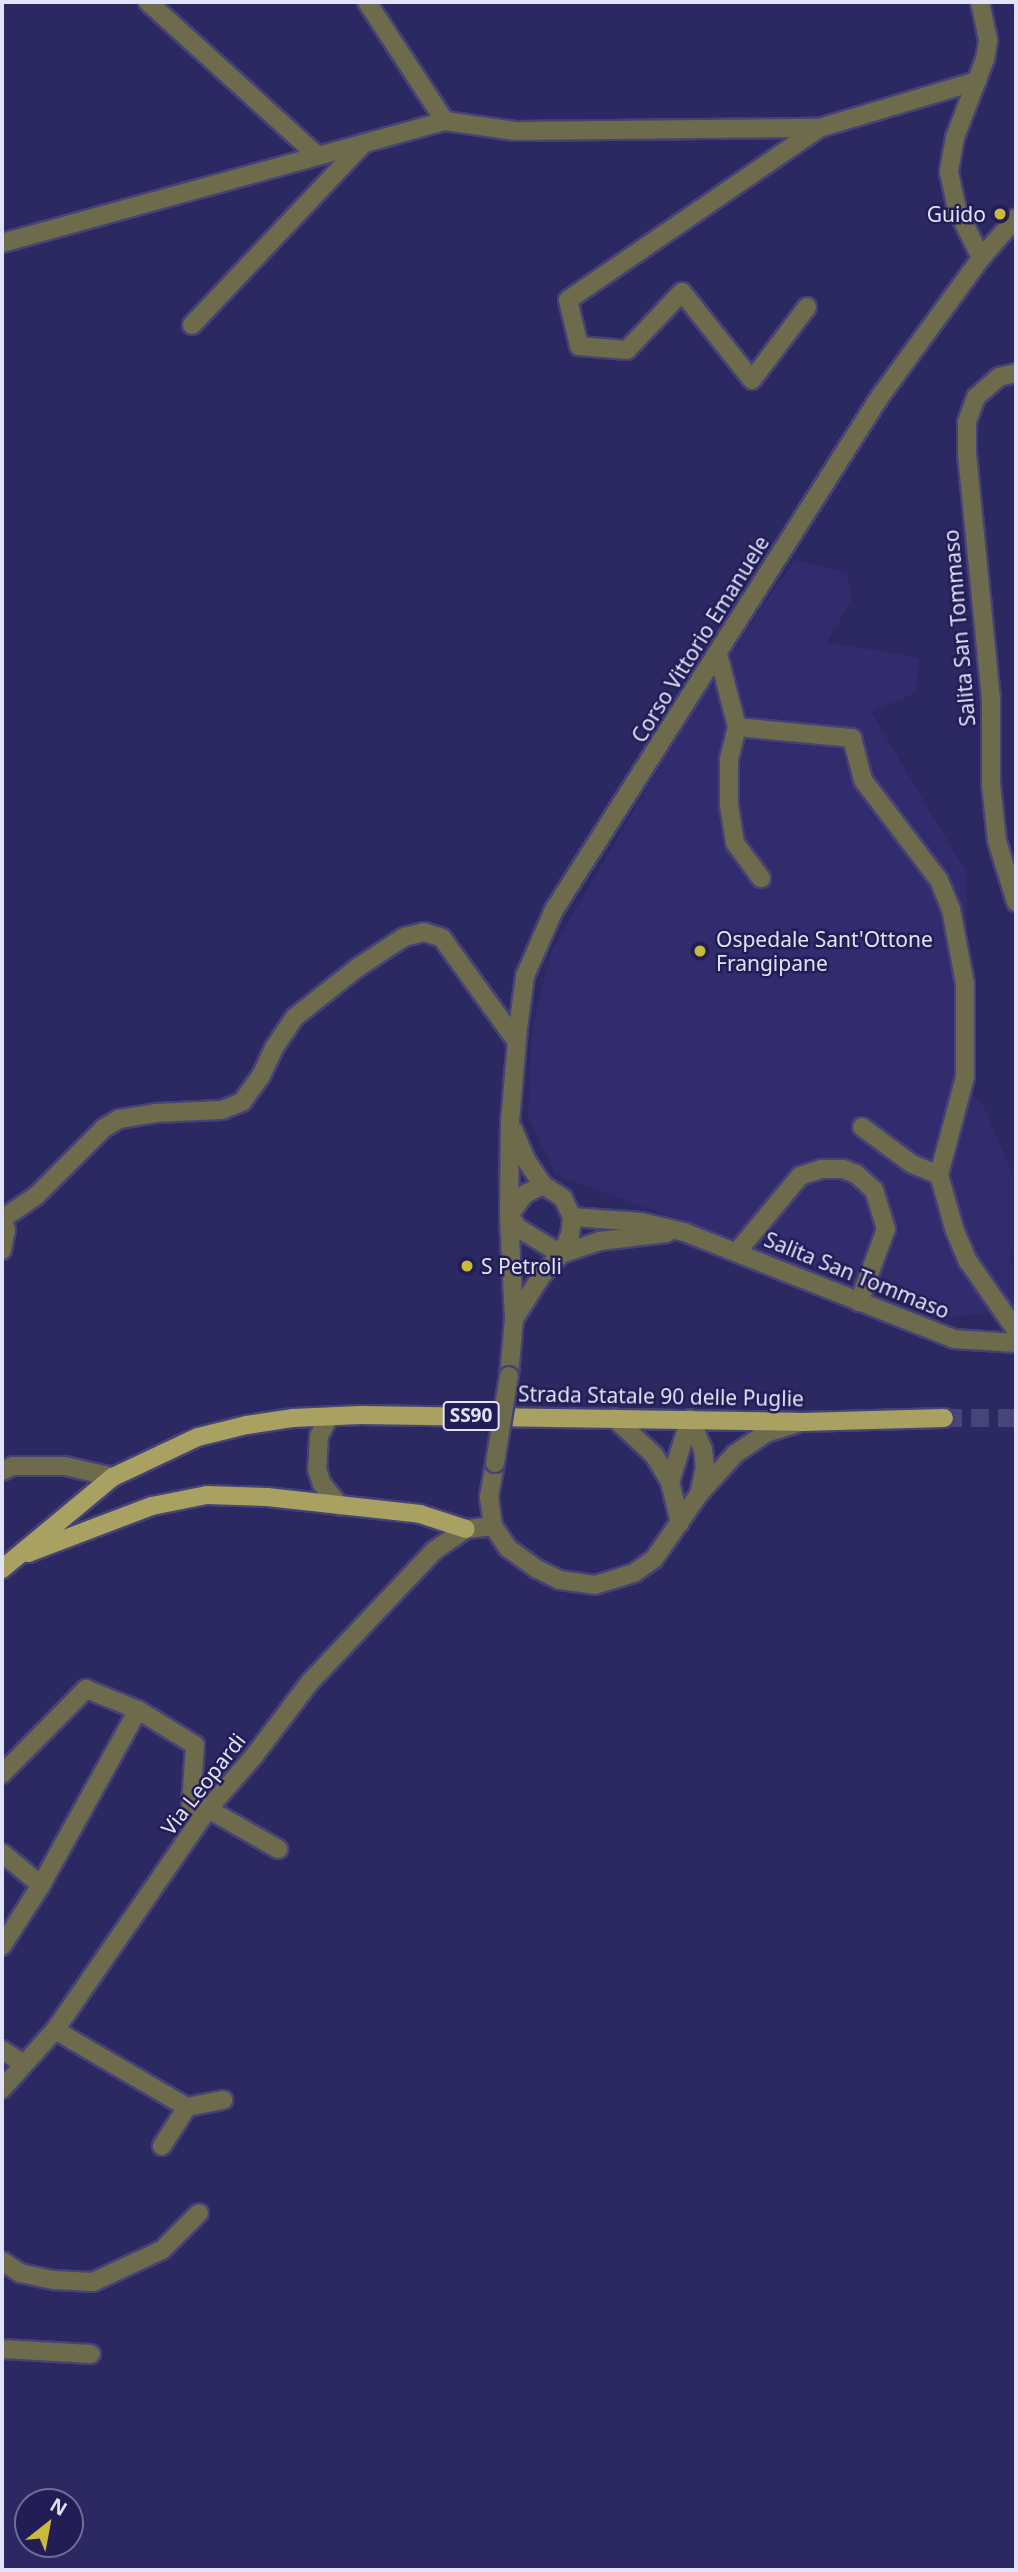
<!DOCTYPE html>
<html>
<head>
<meta charset="utf-8">
<style>
  body { margin:0 }
  #map { position:relative; width:1018px; height:2572px; overflow:hidden; background:#2c2862; font-family:"Noto Sans",sans-serif }
  div>[style] { position:absolute }
  .built>* { inset:0; background:#322c6e }
  .major-tunnel>* { height:18px; margin-top:-9px; transform-origin:0; background:repeating-linear-gradient(90deg,#474479 0 18px,transparent 0 27px) }
  .roads { filter:drop-shadow(2px 0 #454277) drop-shadow(-2px 0 #454277) drop-shadow(0 2px #454277) drop-shadow(0 -2px #454277) }
  .minor>* { height:18px; margin:-9px; padding:0 9px; transform-origin:9px; border-radius:9px; background:#6e6a4c }
  .major>* { height:18px; margin:-9px; padding:0 9px; transform-origin:9px; border-radius:9px; background:#a9a162 }
  .bridges { filter:drop-shadow(2px 0 #454277) drop-shadow(-2px 0 #454277) drop-shadow(0 2px #454277) drop-shadow(0 -2px #454277) }
  .minor-bridge>* { height:18px; margin:-9px; padding:0 9px; transform-origin:9px; border-radius:9px; background:#6e6a4c }
  .dots>* { width:19px; height:19px; translate:-50% -50%; box-sizing:border-box; border:4px solid #231d56; border-radius:50% }
  span { translate:-50% -50%; white-space:nowrap; text-align:center; line-height:1.15; -webkit-text-stroke:5px #231d56; paint-order:stroke }
  .shield-label span { padding:2px 5px; background:#231d56; border:2px solid; border-radius:5px; -webkit-text-stroke-width:0 }
  .shield-label { font-size:19px; color:#e2e3f9; font-weight:700 }
  .poi-label { font-size:21px; color:#e2e3f9 }
  .right { translate:-100% -50%; text-align:right }
  .left { translate:0 -50%; text-align:left }
  .street-label { font-size:21px; color:#e2e3f9 }
  .frame { position:absolute; inset:0; border:4px solid #e2e3f9; pointer-events:none }
  .north { position:absolute; left:14px; top:2488px; width:70px; height:70px; box-sizing:border-box; background:#231d56; border:2px solid #6f6c97; border-radius:50%; rotate:31deg; font-size:19px; font-weight:700; line-height:28px; text-align:center; color:#e2e3f9 }
  .north::after { content:''; display:block; margin:auto; width:24px; height:32px; background:#c9ba3a; clip-path:polygon(50% 0,100% 100%,50% 72%,0 100%) }
</style>
</head>
<body>
<div id="map">
  <div class="built">
    <div style="clip-path:polygon(794px 560px,847px 573px,852px 599px,827px 642px,919px 658px,916px 693px,871px 712px,966px 872px,967px 924px,962px 966px,968px 1087px,985px 1109px,1016px 1182px,1016px 1246px,1009px 1262px,1016px 1263px,1016px 1309px,949px 1317px,556px 1175px,528px 1116px,532px 1030px,552px 950px,688px 718px)"></div>
  </div>
  <div class="major-tunnel">
    <div style="left:944px;top:1418px;width:72px"></div>
  </div>
  <div class="roads">
    <div class="minor">
      <div style="left:148px;top:2px;width:229px;rotate:42.2deg"></div>
      <div style="left:367px;top:2px;width:142px;rotate:56.8deg"></div>
      <div style="left:980px;top:2px;width:40px;rotate:78deg"></div>
      <div style="left:988px;top:41px;width:18px;rotate:99deg"></div>
      <div style="left:985px;top:59px;width:84px;rotate:111deg"></div>
      <div style="left:955px;top:137px;width:36px;rotate:100deg"></div>
      <div style="left:949px;top:172px;width:38px;rotate:78deg"></div>
      <div style="left:957px;top:209px;width:55px;rotate:63.9deg"></div>
      <div style="left:2px;top:243px;width:459px;rotate:-15.4deg"></div>
      <div style="left:445px;top:121px;width:71px;rotate:8.1deg"></div>
      <div style="left:515px;top:131px;width:304px;rotate:-0.6deg"></div>
      <div style="left:819px;top:128px;width:165px;rotate:-16.6deg"></div>
      <div style="left:807px;top:307px;width:91px;rotate:127deg"></div>
      <div style="left:752px;top:380px;width:112px;rotate:-128.5deg"></div>
      <div style="left:682px;top:292px;width:80px;rotate:133.5deg"></div>
      <div style="left:627px;top:350px;width:48px;rotate:-175.2deg"></div>
      <div style="left:579px;top:346px;width:47px;rotate:-103.4deg"></div>
      <div style="left:568px;top:300px;width:304px;rotate:-34.4deg"></div>
      <div style="left:192px;top:325px;width:249px;rotate:-46.6deg"></div>
      <div style="left:1016px;top:373px;width:17px;rotate:167deg"></div>
      <div style="left:999px;top:377px;width:30px;rotate:139deg"></div>
      <div style="left:976px;top:397px;width:27px;rotate:110deg"></div>
      <div style="left:967px;top:422px;width:32px;rotate:90deg"></div>
      <div style="left:967px;top:454px;width:247px;rotate:84.4deg"></div>
      <div style="left:991px;top:700px;width:84px;rotate:90deg"></div>
      <div style="left:991px;top:784px;width:57px;rotate:84deg"></div>
      <div style="left:997px;top:841px;width:64px;rotate:72.7deg"></div>
      <div style="left:718px;top:654px;width:75px;rotate:75.4deg"></div>
      <div style="left:737px;top:727px;width:34px;rotate:104deg"></div>
      <div style="left:729px;top:760px;width:45px;rotate:90deg"></div>
      <div style="left:729px;top:805px;width:38px;rotate:81deg"></div>
      <div style="left:735px;top:843px;width:44px;rotate:53.4deg"></div>
      <div style="left:737px;top:727px;width:116px;rotate:5.5deg"></div>
      <div style="left:852px;top:738px;width:43px;rotate:75.3deg"></div>
      <div style="left:863px;top:780px;width:126px;rotate:52.8deg"></div>
      <div style="left:939px;top:880px;width:31px;rotate:68deg"></div>
      <div style="left:951px;top:909px;width:76px;rotate:79.4deg"></div>
      <div style="left:965px;top:984px;width:93px;rotate:90deg"></div>
      <div style="left:965px;top:1077px;width:101px;rotate:104.9deg"></div>
      <div style="left:939px;top:1175px;width:58px;rotate:74.1deg"></div>
      <div style="left:955px;top:1231px;width:33px;rotate:67deg"></div>
      <div style="left:968px;top:1261px;width:84px;rotate:55.2deg"></div>
      <div style="left:862px;top:1127px;width:62px;rotate:36.5deg"></div>
      <div style="left:912px;top:1164px;width:29px;rotate:22deg"></div>
      <div style="left:513px;top:1129px;width:34px;rotate:67deg"></div>
      <div style="left:526px;top:1160px;width:30px;rotate:56deg"></div>
      <div style="left:543px;top:1185px;width:24px;rotate:33deg"></div>
      <div style="left:563px;top:1198px;width:21px;rotate:65deg"></div>
      <div style="left:572px;top:1217px;width:18px;rotate:96deg"></div>
      <div style="left:570px;top:1235px;width:21px;rotate:115deg"></div>
      <div style="left:561px;top:1254px;width:28px;rotate:132deg"></div>
      <div style="left:542px;top:1275px;width:52px;rotate:122.5deg"></div>
      <div style="left:509px;top:1215px;width:16px;rotate:55deg"></div>
      <div style="left:518px;top:1228px;width:50px;rotate:31.2deg"></div>
      <div style="left:509px;top:1215px;width:26px;rotate:-53deg"></div>
      <div style="left:525px;top:1194px;width:20px;rotate:-27deg"></div>
      <div style="left:572px;top:1217px;width:69px;rotate:4.1deg"></div>
      <div style="left:641px;top:1222px;width:44px;rotate:13.1deg"></div>
      <div style="left:684px;top:1232px;width:290px;rotate:21.6deg"></div>
      <div style="left:954px;top:1339px;width:62px;rotate:3.7deg"></div>
      <div style="left:2px;top:1219px;width:41px;rotate:-34.1deg"></div>
      <div style="left:36px;top:1196px;width:96px;rotate:-45deg"></div>
      <div style="left:104px;top:1128px;width:17px;rotate:-31deg"></div>
      <div style="left:119px;top:1119px;width:36px;rotate:-9deg"></div>
      <div style="left:155px;top:1113px;width:67px;rotate:-2.6deg"></div>
      <div style="left:222px;top:1110px;width:22px;rotate:-22deg"></div>
      <div style="left:242px;top:1102px;width:32px;rotate:-54deg"></div>
      <div style="left:261px;top:1076px;width:31px;rotate:-65deg"></div>
      <div style="left:274px;top:1048px;width:37px;rotate:-56deg"></div>
      <div style="left:295px;top:1017px;width:79px;rotate:-38.3deg"></div>
      <div style="left:357px;top:968px;width:56px;rotate:-33.4deg"></div>
      <div style="left:404px;top:937px;width:21px;rotate:-14deg"></div>
      <div style="left:424px;top:932px;width:19px;rotate:18deg"></div>
      <div style="left:442px;top:938px;width:128px;rotate:54.2deg"></div>
      <div style="left:2px;top:1250px;width:20px;rotate:-79deg"></div>
      <div style="left:6px;top:1230px;width:12px;rotate:-110deg"></div>
      <div style="left:737px;top:1252px;width:99px;rotate:-50.3deg"></div>
      <div style="left:800px;top:1176px;width:23px;rotate:-18deg"></div>
      <div style="left:822px;top:1169px;width:21px"></div>
      <div style="left:843px;top:1169px;width:14px;rotate:21deg"></div>
      <div style="left:856px;top:1174px;width:24px;rotate:42deg"></div>
      <div style="left:874px;top:1190px;width:41px;rotate:72.9deg"></div>
      <div style="left:886px;top:1229px;width:78px;rotate:110.3deg"></div>
      <div style="left:561px;top:1254px;width:41px;rotate:-18.4deg"></div>
      <div style="left:600px;top:1241px;width:67px;rotate:-6.8deg"></div>
      <div style="left:509px;top:1376px;width:57px;rotate:-85deg"></div>
      <div style="left:514px;top:1319px;width:104px;rotate:-92.8deg"></div>
      <div style="left:509px;top:1215px;width:93px;rotate:-89.4deg"></div>
      <div style="left:510px;top:1122px;width:94px;rotate:-85.1deg"></div>
      <div style="left:518px;top:1028px;width:52px;rotate:-82.3deg"></div>
      <div style="left:525px;top:976px;width:72px;rotate:-66.3deg"></div>
      <div style="left:554px;top:910px;width:606px;rotate:-57.59deg"></div>
      <div style="left:879px;top:398px;width:173px;rotate:-53.9deg"></div>
      <div style="left:981px;top:258px;width:53px;rotate:-48.8deg"></div>
      <div style="left:329px;top:1417px;width:21px;rotate:118deg"></div>
      <div style="left:319px;top:1436px;width:33px;rotate:93deg"></div>
      <div style="left:317px;top:1469px;width:16px;rotate:72deg"></div>
      <div style="left:322px;top:1484px;width:28px;rotate:51deg"></div>
      <div style="left:614px;top:1418px;width:54px;rotate:42.8deg"></div>
      <div style="left:654px;top:1455px;width:31px;rotate:59deg"></div>
      <div style="left:670px;top:1482px;width:42px;rotate:76.3deg"></div>
      <div style="left:690px;top:1419px;width:33px;rotate:67deg"></div>
      <div style="left:703px;top:1449px;width:18px;rotate:84deg"></div>
      <div style="left:705px;top:1467px;width:25px;rotate:102deg"></div>
      <div style="left:495px;top:1463px;width:35px;rotate:100deg"></div>
      <div style="left:489px;top:1497px;width:29px;rotate:82deg"></div>
      <div style="left:493px;top:1526px;width:27px;rotate:56deg"></div>
      <div style="left:508px;top:1548px;width:36px;rotate:36deg"></div>
      <div style="left:537px;top:1569px;width:25px;rotate:26deg"></div>
      <div style="left:560px;top:1580px;width:35px;rotate:8deg"></div>
      <div style="left:595px;top:1585px;width:41px;rotate:-17.1deg"></div>
      <div style="left:634px;top:1573px;width:24px;rotate:-35deg"></div>
      <div style="left:654px;top:1559px;width:79px;rotate:-55.3deg"></div>
      <div style="left:699px;top:1494px;width:54px;rotate:-48deg"></div>
      <div style="left:735px;top:1454px;width:37px;rotate:-34deg"></div>
      <div style="left:766px;top:1433px;width:31px;rotate:-17deg"></div>
      <div style="left:2px;top:1471px;width:12px;rotate:-24deg"></div>
      <div style="left:13px;top:1466px;width:52px"></div>
      <div style="left:65px;top:1466px;width:49px;rotate:12.9deg"></div>
      <div style="left:670px;top:1482px;width:66px;rotate:-72.4deg"></div>
      <div style="left:2px;top:1774px;width:120px;rotate:-45.3deg"></div>
      <div style="left:86px;top:1689px;width:56px;rotate:22deg"></div>
      <div style="left:138px;top:1710px;width:67px;rotate:31.6deg"></div>
      <div style="left:195px;top:1745px;width:60px;rotate:93.8deg"></div>
      <div style="left:191px;top:1805px;width:17px;rotate:13deg"></div>
      <div style="left:208px;top:1809px;width:81px;rotate:29.7deg"></div>
      <div style="left:2px;top:1853px;width:50px;rotate:39.4deg"></div>
      <div style="left:2px;top:1946px;width:72px;rotate:-57.4deg"></div>
      <div style="left:41px;top:1885px;width:200px;rotate:-61deg"></div>
      <div style="left:55px;top:2030px;width:153px;rotate:30.3deg"></div>
      <div style="left:187px;top:2107px;width:37px;rotate:-11deg"></div>
      <div style="left:2px;top:2050px;width:24px;rotate:33deg"></div>
      <div style="left:2px;top:2089px;width:79px;rotate:-48.1deg"></div>
      <div style="left:55px;top:2030px;width:269px;rotate:-55.3deg"></div>
      <div style="left:208px;top:1809px;width:70px;rotate:-49deg"></div>
      <div style="left:254px;top:1756px;width:93px;rotate:-52.9deg"></div>
      <div style="left:310px;top:1682px;width:182px;rotate:-46.6deg"></div>
      <div style="left:435px;top:1550px;width:37px;rotate:-34deg"></div>
      <div style="left:466px;top:1529px;width:27px;rotate:-6deg"></div>
      <div style="left:162px;top:2146px;width:46px;rotate:-57.3deg"></div>
      <div style="left:2px;top:2261px;width:22px;rotate:34deg"></div>
      <div style="left:20px;top:2273px;width:35px;rotate:12deg"></div>
      <div style="left:54px;top:2280px;width:39px;rotate:3deg"></div>
      <div style="left:93px;top:2282px;width:76px;rotate:-24.9deg"></div>
      <div style="left:162px;top:2250px;width:52px;rotate:-45deg"></div>
      <div style="left:2px;top:2349px;width:89px;rotate:3.2deg"></div>
    </div>
    <div class="major">
      <div style="left:28px;top:1553px;width:133px;rotate:-20.8deg"></div>
      <div style="left:152px;top:1506px;width:56px;rotate:-11.3deg"></div>
      <div style="left:207px;top:1495px;width:60px;rotate:1.9deg"></div>
      <div style="left:267px;top:1497px;width:154px;rotate:6.3deg"></div>
      <div style="left:420px;top:1514px;width:48px;rotate:18.1deg"></div>
      <div style="left:2px;top:1569px;width:144px;rotate:-39.7deg"></div>
      <div style="left:113px;top:1477px;width:94px;rotate:-25.2deg"></div>
      <div style="left:198px;top:1437px;width:50px;rotate:-13.8deg"></div>
      <div style="left:247px;top:1425px;width:47px;rotate:-8.7deg"></div>
      <div style="left:293px;top:1418px;width:67px;rotate:-2.6deg"></div>
      <div style="left:360px;top:1415px;width:442px;rotate:0.9deg"></div>
      <div style="left:802px;top:1422px;width:142px;rotate:-1.6deg"></div>
    </div>
  </div>
  <div class="bridges">
    <div class="minor-bridge">
      <div style="left:495px;top:1463px;width:88px;rotate:-80.9deg"></div>
    </div>
  </div>
  <div class="dots">
    <div style="left:1000px;top:214px;background:#c9ba3a"></div>
    <div style="left:700px;top:951px;background:#c9ba3a"></div>
    <div style="left:467px;top:1266px;background:#c9ba3a"></div>
  </div>
  <div class="shield-label">
    <span style="left:471px;top:1416px">SS90</span>
  </div>
  <div class="poi-label">
    <span class="right" style="left:986px;top:214px">Guido</span>
    <span class="left" style="left:716px;top:951px">Ospedale Sant'Ottone<br>Frangipane</span>
    <span class="left" style="left:481px;top:1266px">S Petroli</span>
  </div>
  <div class="street-label">
    <span style="left:959px;top:628px;rotate:-95deg">Salita San Tommaso</span>
    <span style="left:700px;top:639px;rotate:-58deg">Corso Vittorio Emanuele</span>
    <span style="left:857px;top:1275px;rotate:22deg">Salita San Tommaso</span>
    <span style="left:661px;top:1396px;rotate:1deg">Strada Statale 90 delle Puglie</span>
    <span style="left:203px;top:1784px;rotate:-52deg">Via Leopardi</span>
  </div>
  <div class="frame"></div>
  <div class="north">N</div>
</div>
</body>
</html>
